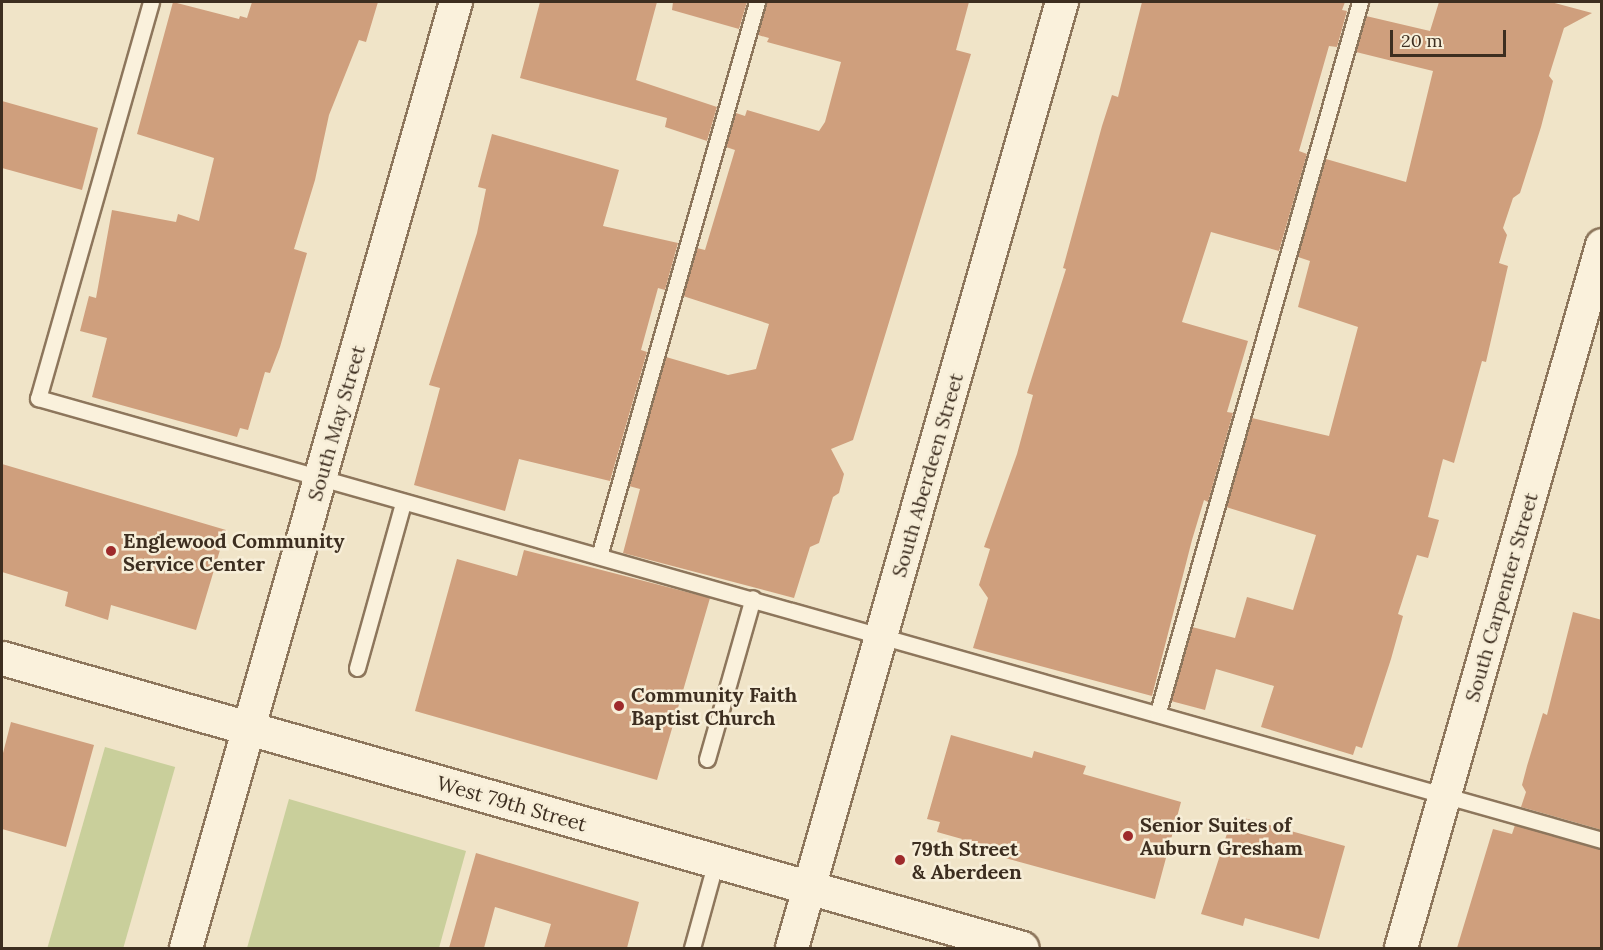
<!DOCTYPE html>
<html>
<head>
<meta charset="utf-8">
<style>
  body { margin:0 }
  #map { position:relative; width:1603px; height:950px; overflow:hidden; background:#f0e4c8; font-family:Lora,serif }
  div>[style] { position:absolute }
  .green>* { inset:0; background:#c9cf9b; transform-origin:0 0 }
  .building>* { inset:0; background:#cf9f7d }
  .roads { filter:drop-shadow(2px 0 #8d765c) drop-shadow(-2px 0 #8d765c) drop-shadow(0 2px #8d765c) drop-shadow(0 -2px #8d765c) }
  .service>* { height:15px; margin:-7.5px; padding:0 7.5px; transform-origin:7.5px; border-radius:7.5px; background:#faf1dc }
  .minor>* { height:32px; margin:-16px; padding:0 16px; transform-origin:16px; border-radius:16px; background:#faf1dc }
  .secondary>* { height:33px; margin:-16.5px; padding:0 16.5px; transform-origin:16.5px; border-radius:16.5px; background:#faf1dc }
  .dots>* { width:16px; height:16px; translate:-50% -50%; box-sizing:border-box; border:3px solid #f7eed8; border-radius:50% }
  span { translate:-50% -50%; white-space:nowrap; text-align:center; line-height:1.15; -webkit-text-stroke:5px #f7eed8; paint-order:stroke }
  .street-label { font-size:20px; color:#3d2e20 }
  .poi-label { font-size:20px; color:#3d2e20; font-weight:700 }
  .left { translate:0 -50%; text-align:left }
  .frame { position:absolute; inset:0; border:3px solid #3d2e20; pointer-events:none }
  .scale { position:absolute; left:1390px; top:30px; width:116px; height:27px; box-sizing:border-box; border:3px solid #3d2e20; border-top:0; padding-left:8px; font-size:18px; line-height:21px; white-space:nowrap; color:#3d2e20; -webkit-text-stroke:4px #f7eed8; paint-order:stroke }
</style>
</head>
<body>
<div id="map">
  <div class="green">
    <div style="left:105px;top:747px;width:73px;height:208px;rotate:16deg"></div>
    <div style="clip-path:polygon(289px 799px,466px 851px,439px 948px,247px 948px)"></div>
  </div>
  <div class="building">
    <div style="clip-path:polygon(173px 2px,239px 19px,240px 16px,247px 18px,252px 2px,378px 2px,366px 42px,359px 40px,329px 115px,315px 180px,294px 249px,307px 253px,280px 347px,270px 373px,265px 372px,248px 430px,240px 428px,237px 437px,92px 397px,107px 338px,80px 331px,89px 296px,96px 298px,112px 210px,176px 222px,178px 214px,199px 221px,214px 158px,137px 134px)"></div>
    <div style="clip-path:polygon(540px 2px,657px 2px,636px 80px,717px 107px,707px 141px,665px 127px,667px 118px,520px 78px)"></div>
    <div style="clip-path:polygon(673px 2px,747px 2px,739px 29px,672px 10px)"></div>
    <div style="clip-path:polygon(766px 2px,969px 2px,956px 50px,971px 54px,853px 440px,831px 449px,844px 474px,839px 493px,833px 497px,819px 543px,810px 547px,794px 598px,623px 553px,640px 489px,629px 486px,666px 357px,728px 375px,756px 369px,769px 324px,683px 296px,697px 248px,705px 250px,735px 150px,726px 147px,736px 113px,745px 116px,747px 110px,819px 131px,825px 122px,841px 62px,767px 42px,769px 38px,758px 35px)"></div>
    <div style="clip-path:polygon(1142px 2px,1345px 2px,1342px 10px,1347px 11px,1337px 47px,1329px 46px,1299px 151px,1307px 154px,1279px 251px,1211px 232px,1182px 322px,1248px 341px,1227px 412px,1233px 413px,1208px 502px,1204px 500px,1192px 540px,1152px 696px,973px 648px,988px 598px,979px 585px,990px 549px,984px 547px,1017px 454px,1033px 395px,1027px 393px,1066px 269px,1063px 268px,1102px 126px,1112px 95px,1118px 97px)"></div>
    <div style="clip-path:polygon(1439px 2px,1551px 2px,1592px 13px,1564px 28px,1549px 76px,1553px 81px,1541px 127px,1520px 193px,1513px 198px,1503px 228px,1507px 235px,1499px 263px,1508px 266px,1486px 362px,1482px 361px,1454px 463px,1443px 459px,1428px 517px,1439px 520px,1428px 558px,1417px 555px,1398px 614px,1403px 616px,1391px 659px,1362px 748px,1356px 746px,1353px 755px,1261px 727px,1274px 686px,1216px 669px,1205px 710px,1171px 701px,1192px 627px,1235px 638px,1247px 597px,1293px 610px,1316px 535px,1226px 507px,1252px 418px,1329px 436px,1358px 327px,1298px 307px,1310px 261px,1298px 257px,1326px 159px,1406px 182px,1433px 71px,1356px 52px,1366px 16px,1430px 31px)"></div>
    <div style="clip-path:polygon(2px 101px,98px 128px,82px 190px,2px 168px)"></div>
    <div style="clip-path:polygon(492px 134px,619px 170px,603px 226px,678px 243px,665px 290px,658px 288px,641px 350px,647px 352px,610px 481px,519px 459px,505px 511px,414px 485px,440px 388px,429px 385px,477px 233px,486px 189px,478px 187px)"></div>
    <div style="clip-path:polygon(2px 464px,226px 530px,196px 630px,111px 605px,108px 620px,65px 606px,68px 592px,2px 572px)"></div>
    <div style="clip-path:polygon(524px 550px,710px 598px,657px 780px,415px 711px,457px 559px,517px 576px)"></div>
    <div style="clip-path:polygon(1573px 612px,1602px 620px,1602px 830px,1521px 807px,1526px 792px,1522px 785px,1527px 766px,1543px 713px,1547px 715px)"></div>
    <div style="clip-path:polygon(11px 722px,94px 745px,66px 847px,2px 829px,2px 757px)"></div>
    <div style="clip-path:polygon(951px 735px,1032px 758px,1034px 751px,1086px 766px,1083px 774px,1181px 802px,1155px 899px,958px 845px,962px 839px,937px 832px,940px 822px,927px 819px)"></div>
    <div style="clip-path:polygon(1233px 815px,1345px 846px,1319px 939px,1245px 918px,1243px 926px,1201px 914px)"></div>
    <div style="clip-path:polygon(1515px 825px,1602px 849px,1602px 948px,1457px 948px,1493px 829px,1512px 834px)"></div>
    <div style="clip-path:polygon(476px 853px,639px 902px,627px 948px,544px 948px,551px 924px,495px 907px,484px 948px,449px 948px)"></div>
  </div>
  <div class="roads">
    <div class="service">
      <div style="left:151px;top:2px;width:412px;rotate:105.9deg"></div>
      <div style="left:38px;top:398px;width:1625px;rotate:15.78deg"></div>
      <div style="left:599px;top:556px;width:576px;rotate:-74.08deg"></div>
      <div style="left:357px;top:668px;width:171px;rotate:-74.4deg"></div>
      <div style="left:1158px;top:712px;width:738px;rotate:-74.12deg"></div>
      <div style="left:707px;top:759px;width:167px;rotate:-74.1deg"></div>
      <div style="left:692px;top:948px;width:90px;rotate:-74.6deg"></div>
    </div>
    <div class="minor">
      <div style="left:186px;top:948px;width:984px;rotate:-74.07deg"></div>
      <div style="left:792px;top:948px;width:984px;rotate:-74.07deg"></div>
      <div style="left:1401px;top:948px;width:731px;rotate:-74.04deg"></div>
    </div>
    <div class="secondary">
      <div style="left:2px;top:658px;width:1060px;rotate:15.87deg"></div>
    </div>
  </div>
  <div class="dots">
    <div style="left:111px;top:551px;background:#9e2a2b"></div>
    <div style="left:619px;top:706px;background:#9e2a2b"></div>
    <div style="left:1128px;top:836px;background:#9e2a2b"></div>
    <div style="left:900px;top:860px;background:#9e2a2b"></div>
  </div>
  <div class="street-label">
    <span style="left:336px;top:423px;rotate:-74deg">South May Street</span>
    <span style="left:927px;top:475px;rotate:-74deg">South Aberdeen Street</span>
    <span style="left:1501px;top:597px;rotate:-74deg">South Carpenter Street</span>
    <span style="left:512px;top:803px;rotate:16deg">West 79th Street</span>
  </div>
  <div class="poi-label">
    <span class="left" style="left:123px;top:552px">Englewood Community<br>Service Center</span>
    <span class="left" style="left:631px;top:706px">Community Faith<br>Baptist Church</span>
    <span class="left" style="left:1140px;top:836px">Senior Suites of<br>Auburn Gresham</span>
    <span class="left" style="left:912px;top:860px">79th Street<br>&amp; Aberdeen</span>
  </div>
  <div class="frame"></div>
  <div class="scale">20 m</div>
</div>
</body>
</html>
